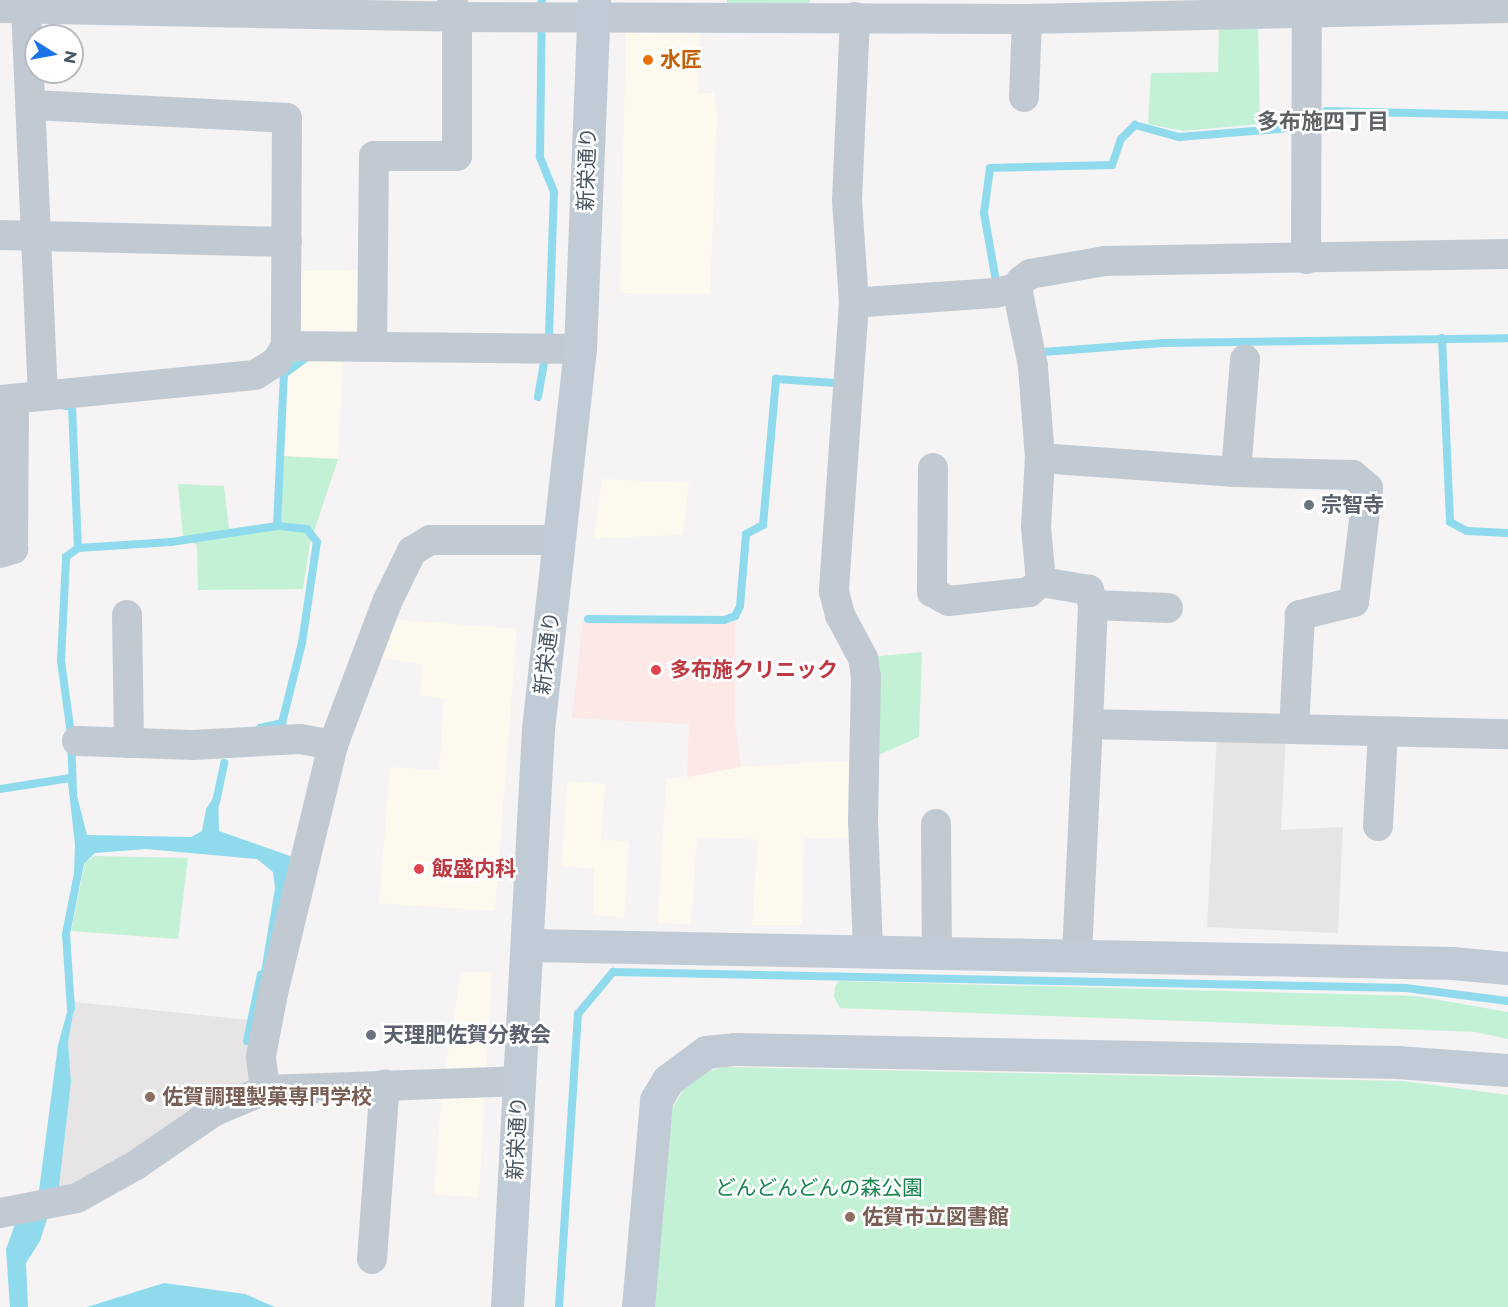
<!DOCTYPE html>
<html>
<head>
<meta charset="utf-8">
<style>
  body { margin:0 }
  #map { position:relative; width:1508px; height:1307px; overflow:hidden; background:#f5f3f3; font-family:Montserrat,"Noto Sans JP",sans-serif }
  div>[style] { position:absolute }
  .commercial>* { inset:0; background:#fdf9ef; transform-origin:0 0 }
  .education>* { inset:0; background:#e6e4e5 }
  .medical>* { inset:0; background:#fce8e6 }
  .green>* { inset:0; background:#c3f1d5; transform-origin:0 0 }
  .water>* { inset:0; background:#90daee }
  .stream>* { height:8px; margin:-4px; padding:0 4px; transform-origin:4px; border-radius:4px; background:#90daee }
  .street>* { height:30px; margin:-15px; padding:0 15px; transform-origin:15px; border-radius:15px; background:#c1cad2 }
  .secondary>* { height:33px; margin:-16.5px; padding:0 16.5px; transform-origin:16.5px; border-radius:16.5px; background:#c1cbd6 }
  .dots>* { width:16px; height:16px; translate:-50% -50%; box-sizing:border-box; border:3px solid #fff; border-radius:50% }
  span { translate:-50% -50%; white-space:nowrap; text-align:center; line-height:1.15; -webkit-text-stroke:5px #fff; paint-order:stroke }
  .food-label { font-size:21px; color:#c56008; font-weight:700 }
  .left { translate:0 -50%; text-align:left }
  .street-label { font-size:21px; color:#4a5661 }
  .worship-label { font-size:21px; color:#5b616d; font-weight:700 }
  .health-label { font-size:21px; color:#be3a42; font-weight:700 }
  .education-label { font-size:21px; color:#785e54; font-weight:700 }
  .park-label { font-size:21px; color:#17864f }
  .neighbourhood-label { font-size:22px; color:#5f6368; font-weight:700 }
  .north { position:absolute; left:24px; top:24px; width:60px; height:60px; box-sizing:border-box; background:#fff; border:2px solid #b7bbc0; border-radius:50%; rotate:101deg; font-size:16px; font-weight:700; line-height:24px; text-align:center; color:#4a5661 }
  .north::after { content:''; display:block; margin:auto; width:21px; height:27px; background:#1a73e8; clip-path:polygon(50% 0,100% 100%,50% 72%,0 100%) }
</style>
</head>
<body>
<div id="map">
  <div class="commercial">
    <div style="clip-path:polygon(626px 25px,700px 25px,698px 93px,714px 93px,717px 117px,710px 294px,620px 293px)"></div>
    <div style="left:364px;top:270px;width:68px;height:70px;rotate:89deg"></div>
    <div style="clip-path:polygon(343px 352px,338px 459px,282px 456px,281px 374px,302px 355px)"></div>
    <div style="clip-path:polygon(602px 479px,689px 483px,683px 535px,594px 538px)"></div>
    <div style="clip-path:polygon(390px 619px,517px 629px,495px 911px,379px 903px,390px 767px,439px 770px,444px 699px,419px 695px,423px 665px,375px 656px)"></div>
    <div style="clip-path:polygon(860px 760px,860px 837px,804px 839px,802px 925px,752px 925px,758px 840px,697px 837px,691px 924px,658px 923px,666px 779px,741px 767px)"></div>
    <div style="clip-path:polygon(567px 781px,605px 784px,601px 840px,629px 841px,624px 917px,593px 915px,594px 869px,562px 866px)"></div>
    <div style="clip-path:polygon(461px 972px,492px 972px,479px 1197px,434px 1195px,442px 1088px)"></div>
  </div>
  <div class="education">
    <div style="clip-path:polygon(1217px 734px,1286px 736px,1281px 830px,1343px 827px,1338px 933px,1207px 927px)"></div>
    <div style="clip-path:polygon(75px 1002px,259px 1021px,254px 1086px,58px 1195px,71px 1082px,68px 1042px)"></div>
  </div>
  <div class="medical">
    <div style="clip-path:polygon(735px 619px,735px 721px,741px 767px,687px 777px,689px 724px,572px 718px,583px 621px)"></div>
  </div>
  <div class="green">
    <div style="left:727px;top:0;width:83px;height:12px"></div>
    <div style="clip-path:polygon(1258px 19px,1260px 124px,1183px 131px,1148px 124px,1151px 73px,1218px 72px,1219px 20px)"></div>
    <div style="clip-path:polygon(282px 456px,338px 459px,310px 543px,303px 589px,198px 590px,197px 545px,183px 536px,178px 484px,224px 486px,229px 529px,280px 522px)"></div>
    <div style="clip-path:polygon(922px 652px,919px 737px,872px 758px,870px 657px)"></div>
    <div style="clip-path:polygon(95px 856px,188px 858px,178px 939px,71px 931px,85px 862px)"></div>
    <div style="clip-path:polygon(839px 981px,1416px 996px,1508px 1012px,1508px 1039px,1476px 1032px,840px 1008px,834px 997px,835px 986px)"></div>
    <div style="clip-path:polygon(725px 1067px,1403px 1081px,1508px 1095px,1508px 1307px,651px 1307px,667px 1116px,687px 1085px,705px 1072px)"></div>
  </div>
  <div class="water">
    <div style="clip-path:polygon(68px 782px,74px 784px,87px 835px,191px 837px,202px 831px,206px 809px,218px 791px,219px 831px,290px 856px,294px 863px,259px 984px,275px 888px,273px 872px,257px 859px,146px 849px,95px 853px,74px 873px,75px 845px)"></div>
    <div style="clip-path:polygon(71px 998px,75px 1002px,68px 1042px,71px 1082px,58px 1195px,38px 1198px,58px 1045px)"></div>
    <div style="clip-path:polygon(48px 1216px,40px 1241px,26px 1263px,28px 1307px,10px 1307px,6px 1249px,15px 1224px)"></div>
    <div style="clip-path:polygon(164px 1283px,245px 1294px,275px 1307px,87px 1307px)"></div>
  </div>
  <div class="stream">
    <div style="left:1326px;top:111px;width:182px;rotate:1.3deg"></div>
    <div style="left:990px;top:283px;width:6px;rotate:-18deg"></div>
    <div style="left:996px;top:281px;width:69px;rotate:-100deg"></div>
    <div style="left:984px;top:213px;width:45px;rotate:-82.4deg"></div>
    <div style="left:990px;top:168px;width:122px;rotate:-1.4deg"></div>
    <div style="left:1112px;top:165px;width:28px;rotate:-71deg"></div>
    <div style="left:1121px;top:139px;width:20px;rotate:-45deg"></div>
    <div style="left:1135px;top:125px;width:46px;rotate:15.3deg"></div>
    <div style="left:1179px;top:137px;width:111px;rotate:-4.6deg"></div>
    <div style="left:1442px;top:338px;width:184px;rotate:87.5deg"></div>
    <div style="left:1450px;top:522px;width:19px;rotate:28deg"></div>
    <div style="left:1467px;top:531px;width:41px;rotate:2.8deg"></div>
    <div style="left:1043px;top:352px;width:120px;rotate:-4.3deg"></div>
    <div style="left:1163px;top:343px;width:345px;rotate:-0.8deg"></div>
    <div style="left:538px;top:397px;width:64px;rotate:-80.1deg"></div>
    <div style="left:549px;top:334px;width:142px;rotate:-88deg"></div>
    <div style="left:554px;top:192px;width:38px;rotate:-112deg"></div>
    <div style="left:540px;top:157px;width:157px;rotate:-89.3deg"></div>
    <div style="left:65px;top:406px;width:7px"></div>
    <div style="left:72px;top:406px;width:142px;rotate:87.6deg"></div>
    <div style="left:588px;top:619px;width:136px;rotate:0.4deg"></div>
    <div style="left:724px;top:620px;width:12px;rotate:-20deg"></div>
    <div style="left:735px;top:616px;width:11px;rotate:-63deg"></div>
    <div style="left:740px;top:606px;width:72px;rotate:-85.2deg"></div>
    <div style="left:746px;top:534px;width:19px;rotate:-28deg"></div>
    <div style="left:763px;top:525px;width:147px;rotate:-84.9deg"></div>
    <div style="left:776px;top:379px;width:59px;rotate:3.9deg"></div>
    <div style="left:260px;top:728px;width:23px;rotate:-13deg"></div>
    <div style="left:282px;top:723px;width:82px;rotate:-76deg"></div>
    <div style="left:302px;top:643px;width:102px;rotate:-81.6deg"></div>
    <div style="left:317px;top:542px;width:16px;rotate:-128deg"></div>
    <div style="left:307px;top:529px;width:30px;rotate:-174deg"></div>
    <div style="left:277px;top:526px;width:152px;rotate:-87.4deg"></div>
    <div style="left:284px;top:374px;width:27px;rotate:-36deg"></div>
    <div style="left:0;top:789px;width:71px;rotate:-8.9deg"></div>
    <div style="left:73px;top:793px;width:59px;rotate:-91.9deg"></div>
    <div style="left:71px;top:734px;width:74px;rotate:-97.8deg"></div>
    <div style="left:61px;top:661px;width:104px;rotate:-87.2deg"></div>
    <div style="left:66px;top:557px;width:15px;rotate:-37deg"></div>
    <div style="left:78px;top:548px;width:93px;rotate:-3.7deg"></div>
    <div style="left:171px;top:542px;width:107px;rotate:-8.6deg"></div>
    <div style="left:216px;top:802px;width:40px;rotate:-78deg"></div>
    <div style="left:71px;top:1009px;width:75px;rotate:-93.8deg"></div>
    <div style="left:66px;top:934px;width:77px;rotate:-78.8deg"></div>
    <div style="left:247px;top:1041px;width:68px;rotate:-78.2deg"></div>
    <div style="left:559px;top:1307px;width:294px;rotate:-86.3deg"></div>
    <div style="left:578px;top:1014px;width:55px;rotate:-50.2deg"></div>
    <div style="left:613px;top:972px;width:793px;rotate:1.16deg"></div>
    <div style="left:1406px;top:988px;width:103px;rotate:7.3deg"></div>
  </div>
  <div class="street">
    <div style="left:0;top:8px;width:457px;rotate:1.1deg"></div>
    <div style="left:457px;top:17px;width:570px;rotate:0.2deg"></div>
    <div style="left:1027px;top:19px;width:481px;rotate:-1.3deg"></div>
    <div style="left:26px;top:8px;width:385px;rotate:87.5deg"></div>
    <div style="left:855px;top:17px;width:183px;rotate:92.5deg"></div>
    <div style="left:847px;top:200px;width:103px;rotate:86.1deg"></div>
    <div style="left:854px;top:303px;width:289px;rotate:94deg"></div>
    <div style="left:834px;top:591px;width:25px;rotate:76deg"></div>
    <div style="left:840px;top:615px;width:49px;rotate:61.9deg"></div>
    <div style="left:863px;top:658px;width:19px;rotate:81deg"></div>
    <div style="left:866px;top:677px;width:143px;rotate:91.2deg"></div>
    <div style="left:863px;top:820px;width:131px;rotate:87.8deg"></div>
    <div style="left:1024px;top:97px;width:78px;rotate:-87.8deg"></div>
    <div style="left:32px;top:105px;width:255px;rotate:2.9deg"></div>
    <div style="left:287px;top:118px;width:228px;rotate:90.3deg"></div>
    <div style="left:0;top:235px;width:287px;rotate:1.4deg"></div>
    <div style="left:1306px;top:259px;width:245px;rotate:-89.8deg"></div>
    <div style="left:864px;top:302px;width:131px;rotate:-3.9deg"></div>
    <div style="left:995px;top:293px;width:23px;rotate:-13deg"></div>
    <div style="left:372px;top:346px;width:190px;rotate:-89.4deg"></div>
    <div style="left:374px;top:156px;width:83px"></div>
    <div style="left:457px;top:156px;width:139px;rotate:-90deg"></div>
    <div style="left:457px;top:17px;width:18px;rotate:-106deg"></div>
    <div style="left:0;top:400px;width:256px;rotate:-5.6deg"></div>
    <div style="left:255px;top:375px;width:25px;rotate:-32deg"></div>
    <div style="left:276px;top:362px;width:19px;rotate:-58deg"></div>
    <div style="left:286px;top:346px;width:294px;rotate:0.6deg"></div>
    <div style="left:1040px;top:458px;width:196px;rotate:4.1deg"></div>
    <div style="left:1236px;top:472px;width:117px;rotate:1.5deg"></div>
    <div style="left:1353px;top:475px;width:20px;rotate:41deg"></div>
    <div style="left:1368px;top:488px;width:115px;rotate:97deg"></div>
    <div style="left:1354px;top:602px;width:56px;rotate:166.5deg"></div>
    <div style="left:1300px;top:615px;width:114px;rotate:93deg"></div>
    <div style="left:933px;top:468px;width:124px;rotate:90.5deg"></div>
    <div style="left:932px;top:592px;width:19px;rotate:28deg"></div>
    <div style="left:949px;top:601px;width:81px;rotate:-6.4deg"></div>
    <div style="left:1029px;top:592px;width:16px;rotate:-40deg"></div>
    <div style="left:1236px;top:472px;width:113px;rotate:-85.4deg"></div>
    <div style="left:0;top:553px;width:14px;rotate:-17deg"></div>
    <div style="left:13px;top:549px;width:148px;rotate:-89.6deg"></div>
    <div style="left:1093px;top:605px;width:75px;rotate:2.3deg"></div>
    <div style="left:127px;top:615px;width:128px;rotate:89.1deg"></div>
    <div style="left:1088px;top:724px;width:119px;rotate:-87.6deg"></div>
    <div style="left:1093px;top:605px;width:16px;rotate:-105deg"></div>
    <div style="left:1089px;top:590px;width:49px;rotate:-170.5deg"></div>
    <div style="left:1041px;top:582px;width:55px;rotate:-95.2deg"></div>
    <div style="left:1036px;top:527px;width:69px;rotate:-86.7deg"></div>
    <div style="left:1040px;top:458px;width:92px;rotate:-94.4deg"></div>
    <div style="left:1033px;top:366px;width:80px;rotate:-101.6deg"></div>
    <div style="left:1017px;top:288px;width:8px;rotate:-60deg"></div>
    <div style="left:1021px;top:281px;width:11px;rotate:-38deg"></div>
    <div style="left:1030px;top:274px;width:76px;rotate:-9.8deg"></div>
    <div style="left:1105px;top:261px;width:403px;rotate:-1deg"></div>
    <div style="left:77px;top:741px;width:116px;rotate:2deg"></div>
    <div style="left:193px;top:745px;width:107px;rotate:-3.2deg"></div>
    <div style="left:300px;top:739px;width:34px;rotate:10deg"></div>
    <div style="left:936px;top:824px;width:128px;rotate:89.6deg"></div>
    <div style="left:1378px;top:826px;width:94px;rotate:-87deg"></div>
    <div style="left:1077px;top:955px;width:231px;rotate:-87.3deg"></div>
    <div style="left:1088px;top:724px;width:420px;rotate:1.4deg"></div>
    <div style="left:265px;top:1090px;width:34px;rotate:-97deg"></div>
    <div style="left:261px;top:1056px;width:64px;rotate:-79.2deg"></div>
    <div style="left:273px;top:993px;width:255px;rotate:-76.4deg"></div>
    <div style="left:333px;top:745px;width:153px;rotate:-69.3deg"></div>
    <div style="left:387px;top:602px;width:57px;rotate:-63.9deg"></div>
    <div style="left:412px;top:551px;width:21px;rotate:-31deg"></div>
    <div style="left:430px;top:540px;width:130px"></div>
    <div style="left:0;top:1213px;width:78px;rotate:-11deg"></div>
    <div style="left:77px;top:1198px;width:68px;rotate:-29.2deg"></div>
    <div style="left:136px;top:1165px;width:93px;rotate:-34.5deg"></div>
    <div style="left:213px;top:1112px;width:56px;rotate:-22.9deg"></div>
    <div style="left:265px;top:1090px;width:255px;rotate:-2deg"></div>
    <div style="left:372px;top:1259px;width:175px;rotate:-85.8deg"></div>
  </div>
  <div class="secondary">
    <div style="left:528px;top:945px;width:925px;rotate:1.11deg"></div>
    <div style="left:1453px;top:963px;width:55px;rotate:5.2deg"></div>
    <div style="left:507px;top:1307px;width:579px;rotate:-86.93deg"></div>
    <div style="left:538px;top:729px;width:382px;rotate:-83.7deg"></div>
    <div style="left:580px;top:349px;width:349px;rotate:-87.7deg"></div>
    <div style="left:638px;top:1307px;width:208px;rotate:-85deg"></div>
    <div style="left:656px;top:1100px;width:23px;rotate:-59deg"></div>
    <div style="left:668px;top:1080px;width:47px;rotate:-36.4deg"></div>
    <div style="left:706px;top:1052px;width:28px;rotate:-6deg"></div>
    <div style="left:734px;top:1049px;width:663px;rotate:1.12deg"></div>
    <div style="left:1397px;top:1062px;width:111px;rotate:4.1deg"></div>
  </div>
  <div class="dots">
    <div style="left:648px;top:60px;background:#e8710a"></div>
    <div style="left:1309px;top:505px;background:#6b7280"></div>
    <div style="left:656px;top:670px;background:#e0444e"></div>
    <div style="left:419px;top:869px;background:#e0444e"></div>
    <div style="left:371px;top:1035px;background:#6b7280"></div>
    <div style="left:150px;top:1097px;background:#8d6e63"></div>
    <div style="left:850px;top:1217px;background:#8d6e63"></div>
  </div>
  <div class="food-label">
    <span class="left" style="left:660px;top:60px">水匠</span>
  </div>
  <div class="street-label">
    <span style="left:587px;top:169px;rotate:-88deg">新栄通り</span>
    <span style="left:547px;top:653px;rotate:-83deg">新栄通り</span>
    <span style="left:517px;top:1138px;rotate:-87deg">新栄通り</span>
  </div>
  <div class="worship-label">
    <span class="left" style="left:1321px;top:505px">宗智寺</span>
    <span class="left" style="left:383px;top:1035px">天理肥佐賀分教会</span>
  </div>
  <div class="health-label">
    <span class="left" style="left:670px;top:670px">多布施クリニック</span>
    <span class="left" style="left:432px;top:869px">飯盛内科</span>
  </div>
  <div class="education-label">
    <span class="left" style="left:162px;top:1097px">佐賀調理製菓専門学校</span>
    <span class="left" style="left:862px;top:1217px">佐賀市立図書館</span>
  </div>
  <div class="park-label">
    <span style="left:819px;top:1188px">どんどんどんの森公園</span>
  </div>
  <div class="neighbourhood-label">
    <span style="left:1323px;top:122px">多布施四丁目</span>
  </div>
  <div class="north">N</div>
</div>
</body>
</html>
